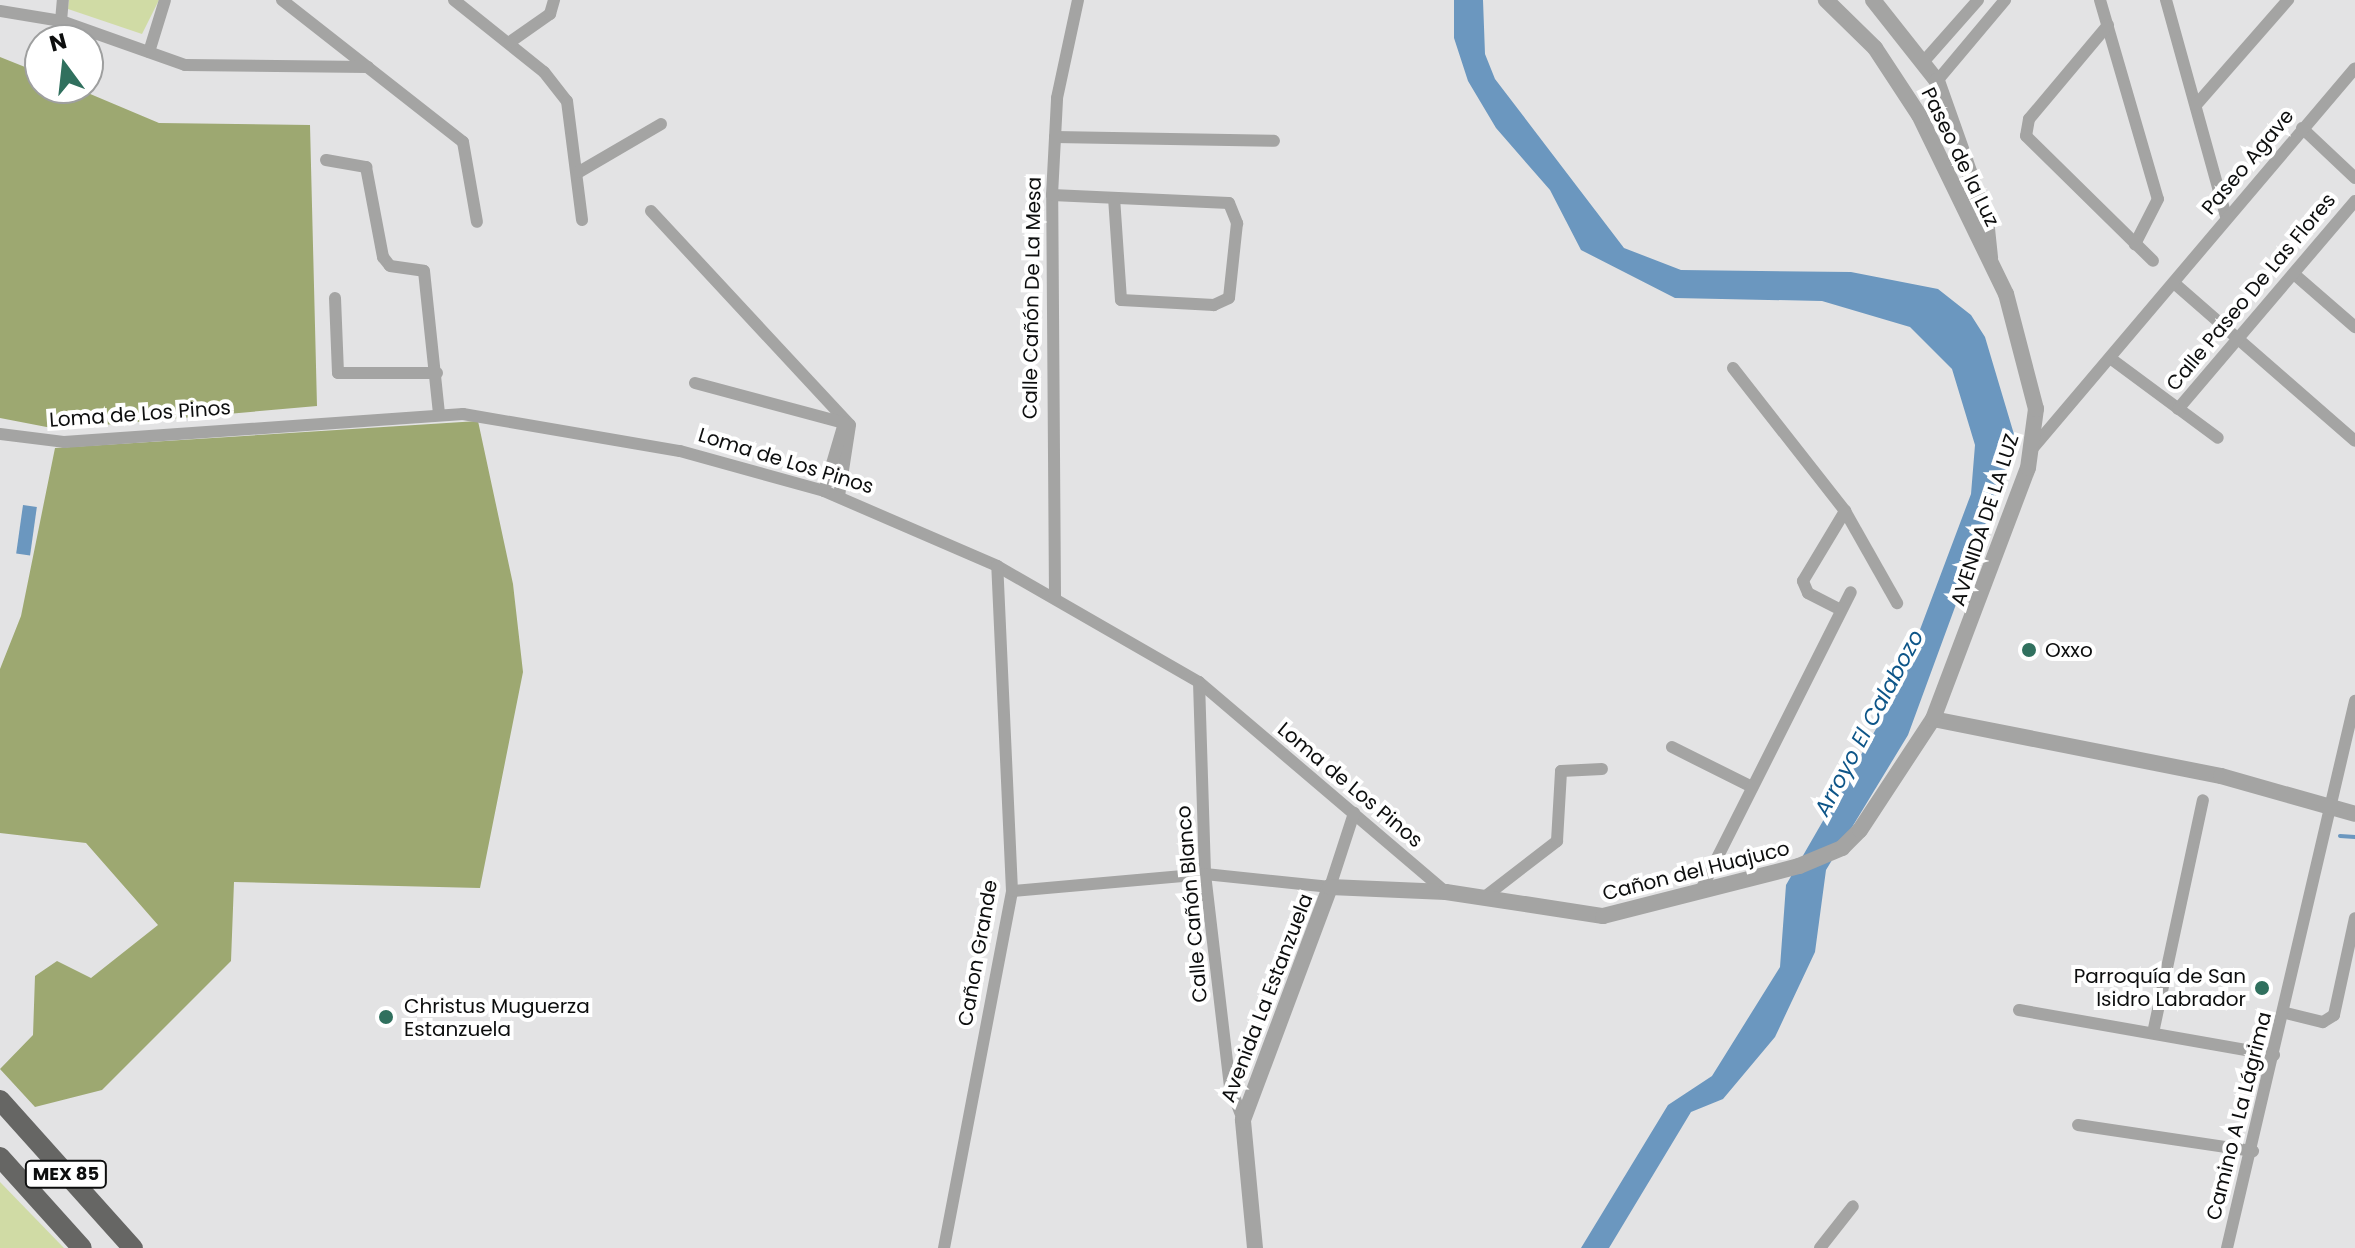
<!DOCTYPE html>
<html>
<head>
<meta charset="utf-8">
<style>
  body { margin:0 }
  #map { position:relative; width:2355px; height:1248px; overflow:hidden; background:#e3e3e4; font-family:Poppins,sans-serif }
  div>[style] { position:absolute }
  .green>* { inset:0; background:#d0dba5 }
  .forest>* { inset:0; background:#9da871 }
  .water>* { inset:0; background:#6b97bf; transform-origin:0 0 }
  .stream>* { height:4px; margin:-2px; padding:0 2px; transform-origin:2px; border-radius:2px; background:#6b97bf }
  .minor>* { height:12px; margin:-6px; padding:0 6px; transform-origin:6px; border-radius:6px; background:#a4a4a3 }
  .tertiary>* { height:16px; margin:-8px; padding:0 8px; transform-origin:8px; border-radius:8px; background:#a4a4a3 }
  .trunk>* { height:20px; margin:-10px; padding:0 10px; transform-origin:10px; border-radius:10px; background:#666664 }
  .dots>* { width:22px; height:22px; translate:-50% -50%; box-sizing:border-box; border:4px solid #fff; border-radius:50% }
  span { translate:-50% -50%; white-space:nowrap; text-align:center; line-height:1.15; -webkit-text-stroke:8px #fff; paint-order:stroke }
  .shield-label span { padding:2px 6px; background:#fff; border:2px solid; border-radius:6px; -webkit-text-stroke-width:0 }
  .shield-label { font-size:18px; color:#0d0e0e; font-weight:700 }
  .street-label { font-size:20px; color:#0d0e0e }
  .poi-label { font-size:20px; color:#0d0e0e }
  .left { translate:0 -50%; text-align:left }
  .right { translate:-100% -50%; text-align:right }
  .water-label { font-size:22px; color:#0d5588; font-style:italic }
  .north { position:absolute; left:24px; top:24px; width:80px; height:80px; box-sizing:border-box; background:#fff; border:2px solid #9e9f9f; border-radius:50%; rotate:345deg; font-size:22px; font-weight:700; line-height:32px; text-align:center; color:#0d0e0e }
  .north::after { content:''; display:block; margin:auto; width:28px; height:36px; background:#30705e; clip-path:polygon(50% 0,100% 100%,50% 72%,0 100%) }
</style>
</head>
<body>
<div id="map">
  <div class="green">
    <div style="clip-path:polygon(69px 0,159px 0,142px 34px,68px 9px)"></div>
    <div style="clip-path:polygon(0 1182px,64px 1248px,0 1248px)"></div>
  </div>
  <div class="forest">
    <div style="clip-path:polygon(0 57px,40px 73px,40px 88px,76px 88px,159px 123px,310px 125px,317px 406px,57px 429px,0 418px)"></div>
    <div style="clip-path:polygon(478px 421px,513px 584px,523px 672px,480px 888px,234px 882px,231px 961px,102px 1090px,35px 1107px,0 1069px,33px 1035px,35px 976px,57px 961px,91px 978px,158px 925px,86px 843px,0 833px,0 669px,21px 616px,55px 448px)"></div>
  </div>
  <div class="water">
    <div style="clip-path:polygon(1454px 0,1483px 0,1485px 54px,1495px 79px,1624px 248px,1681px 270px,1851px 272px,1938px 289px,1971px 315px,1985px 337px,2016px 441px,1908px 735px,1826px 870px,1815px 952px,1775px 1037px,1723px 1099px,1691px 1112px,1609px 1248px,1581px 1248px,1668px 1105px,1712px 1076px,1780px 967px,1786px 885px,1895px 696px,1971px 494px,1975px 445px,1952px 369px,1910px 327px,1822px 301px,1675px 298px,1581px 250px,1550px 190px,1496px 128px,1468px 81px,1454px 38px)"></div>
    <div style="left:23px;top:505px;width:14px;height:49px;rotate:8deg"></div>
  </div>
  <div class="stream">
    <div style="left:2340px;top:836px;width:15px;rotate:4deg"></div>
  </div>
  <div class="minor">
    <div style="left:282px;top:0;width:230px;rotate:38.1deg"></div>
    <div style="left:463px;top:142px;width:81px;rotate:80.1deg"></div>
    <div style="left:454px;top:0;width:115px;rotate:38.7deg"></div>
    <div style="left:544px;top:72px;width:37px;rotate:52deg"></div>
    <div style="left:567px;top:101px;width:120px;rotate:82.8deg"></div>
    <div style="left:2100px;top:0;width:207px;rotate:73.8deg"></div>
    <div style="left:2158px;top:199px;width:51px;rotate:117.1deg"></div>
    <div style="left:2166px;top:0;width:225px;rotate:74.5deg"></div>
    <div style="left:0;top:11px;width:62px;rotate:9.3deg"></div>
    <div style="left:61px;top:21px;width:132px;rotate:19.5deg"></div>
    <div style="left:185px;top:65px;width:183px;rotate:0.6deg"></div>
    <div style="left:61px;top:21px;width:21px;rotate:-85deg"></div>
    <div style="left:2108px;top:25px;width:123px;rotate:130deg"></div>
    <div style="left:2029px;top:119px;width:17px;rotate:100deg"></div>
    <div style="left:2026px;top:136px;width:178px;rotate:44.5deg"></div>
    <div style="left:510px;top:42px;width:49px;rotate:-35deg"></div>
    <div style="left:550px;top:14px;width:15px;rotate:-74deg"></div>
    <div style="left:149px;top:52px;width:54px;rotate:-72.9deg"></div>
    <div style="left:1925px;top:60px;width:80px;rotate:-48.5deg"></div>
    <div style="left:1937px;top:81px;width:106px;rotate:-50deg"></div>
    <div style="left:2196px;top:105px;width:140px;rotate:-48.8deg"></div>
    <div style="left:2302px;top:128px;width:73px;rotate:43.3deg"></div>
    <div style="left:1055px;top:137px;width:219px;rotate:1deg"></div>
    <div style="left:326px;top:160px;width:41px;rotate:9.9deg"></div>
    <div style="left:366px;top:167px;width:92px;rotate:79.3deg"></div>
    <div style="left:383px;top:257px;width:11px;rotate:52deg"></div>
    <div style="left:390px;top:266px;width:34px;rotate:8deg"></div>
    <div style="left:424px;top:271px;width:143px;rotate:84deg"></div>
    <div style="left:579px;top:172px;width:95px;rotate:-30.3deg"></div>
    <div style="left:1052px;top:195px;width:177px;rotate:2.6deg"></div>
    <div style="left:1229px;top:203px;width:22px;rotate:68deg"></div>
    <div style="left:1237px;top:223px;width:75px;rotate:96.1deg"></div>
    <div style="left:1229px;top:298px;width:17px;rotate:155deg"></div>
    <div style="left:1214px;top:305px;width:93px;rotate:-176.9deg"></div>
    <div style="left:1121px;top:300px;width:102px;rotate:-93.9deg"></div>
    <div style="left:651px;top:211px;width:292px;rotate:47.1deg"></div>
    <div style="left:850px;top:425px;width:72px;rotate:98.8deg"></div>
    <div style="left:2294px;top:274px;width:81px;rotate:41deg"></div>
    <div style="left:2174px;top:283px;width:240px;rotate:41.1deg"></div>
    <div style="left:335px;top:298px;width:75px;rotate:87.7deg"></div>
    <div style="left:338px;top:373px;width:99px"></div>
    <div style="left:2110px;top:358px;width:134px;rotate:36.5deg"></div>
    <div style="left:1733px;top:368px;width:182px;rotate:51.9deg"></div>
    <div style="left:1845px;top:511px;width:106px;rotate:60.5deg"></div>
    <div style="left:695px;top:383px;width:154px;rotate:15deg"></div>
    <div style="left:2178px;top:409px;width:273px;rotate:-49.6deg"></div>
    <div style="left:0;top:434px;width:64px;rotate:7.1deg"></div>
    <div style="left:64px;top:442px;width:400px;rotate:-4deg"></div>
    <div style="left:463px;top:414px;width:220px;rotate:9.7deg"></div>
    <div style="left:680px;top:451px;width:149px;rotate:15.5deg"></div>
    <div style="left:824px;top:491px;width:189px;rotate:23.4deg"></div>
    <div style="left:997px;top:566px;width:233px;rotate:29.9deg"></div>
    <div style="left:1199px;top:682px;width:324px;rotate:40.4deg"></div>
    <div style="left:2032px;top:449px;width:499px;rotate:-49.7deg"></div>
    <div style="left:824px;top:491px;width:71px;rotate:-73.6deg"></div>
    <div style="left:1055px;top:598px;width:403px;rotate:-90.4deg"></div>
    <div style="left:1052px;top:195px;width:97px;rotate:-87deg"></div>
    <div style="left:1057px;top:98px;width:100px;rotate:-77.9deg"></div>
    <div style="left:1841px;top:610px;width:37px;rotate:-153deg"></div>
    <div style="left:1808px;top:593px;width:13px;rotate:-113deg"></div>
    <div style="left:1803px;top:581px;width:82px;rotate:-59deg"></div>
    <div style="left:1199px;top:682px;width:192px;rotate:88.2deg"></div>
    <div style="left:1205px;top:874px;width:213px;rotate:83.3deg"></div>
    <div style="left:1230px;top:1086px;width:36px;rotate:69deg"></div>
    <div style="left:1672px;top:747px;width:87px;rotate:26.6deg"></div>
    <div style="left:1702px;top:888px;width:331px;rotate:-63.3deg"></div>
    <div style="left:1012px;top:891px;width:194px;rotate:-5deg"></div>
    <div style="left:1205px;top:874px;width:126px;rotate:5.9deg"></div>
    <div style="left:1330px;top:887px;width:78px;rotate:-72deg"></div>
    <div style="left:1482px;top:899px;width:95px;rotate:-37.7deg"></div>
    <div style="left:1557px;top:841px;width:70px;rotate:-86.7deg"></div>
    <div style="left:1561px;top:771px;width:41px;rotate:-2.8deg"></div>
    <div style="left:2019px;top:1010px;width:259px;rotate:10deg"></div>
    <div style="left:2286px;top:1013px;width:38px;rotate:14deg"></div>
    <div style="left:2323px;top:1022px;width:13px;rotate:-32deg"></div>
    <div style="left:2334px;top:1015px;width:99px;rotate:-77.8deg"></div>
    <div style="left:2153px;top:1033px;width:238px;rotate:-77.9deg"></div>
    <div style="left:2078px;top:1125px;width:177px;rotate:8.5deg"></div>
    <div style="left:944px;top:1248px;width:363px;rotate:-79.2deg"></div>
    <div style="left:1012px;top:891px;width:325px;rotate:-92.6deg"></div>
    <div style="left:1820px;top:1248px;width:53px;rotate:-51.8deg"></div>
    <div style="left:2227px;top:1248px;width:562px;rotate:-76.83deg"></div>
  </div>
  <div class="tertiary">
    <div style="left:1873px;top:0;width:103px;rotate:51.7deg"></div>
    <div style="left:1937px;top:81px;width:146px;rotate:70.5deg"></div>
    <div style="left:1986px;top:219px;width:39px;rotate:84deg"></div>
    <div style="left:1933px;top:719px;width:294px;rotate:11.2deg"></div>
    <div style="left:2221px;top:776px;width:139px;rotate:15.8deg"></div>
    <div style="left:1255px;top:1248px;width:129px;rotate:-95.4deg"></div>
    <div style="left:1243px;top:1120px;width:249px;rotate:-69.5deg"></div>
    <div style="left:1330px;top:887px;width:116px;rotate:2.5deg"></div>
    <div style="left:1446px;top:892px;width:159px;rotate:8.7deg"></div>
    <div style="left:1603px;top:916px;width:202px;rotate:-14.3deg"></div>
    <div style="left:1799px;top:866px;width:47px;rotate:-22.7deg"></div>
    <div style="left:1842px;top:848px;width:25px;rotate:-45deg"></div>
    <div style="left:1860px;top:830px;width:133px;rotate:-56.7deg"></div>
    <div style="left:1933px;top:719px;width:268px;rotate:-69.3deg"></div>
    <div style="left:2028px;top:468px;width:60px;rotate:-82.3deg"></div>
    <div style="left:2036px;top:409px;width:119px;rotate:-104.6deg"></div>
    <div style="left:2006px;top:294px;width:199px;rotate:-115.9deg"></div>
    <div style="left:1919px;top:115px;width:80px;rotate:-123.3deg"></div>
    <div style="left:1875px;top:48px;width:69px;rotate:-135.6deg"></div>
  </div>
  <div class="trunk">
    <div style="left:0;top:1100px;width:199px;rotate:48.1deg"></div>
    <div style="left:0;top:1157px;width:122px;rotate:48deg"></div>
  </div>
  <div class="dots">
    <div style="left:2029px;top:650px;background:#30705e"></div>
    <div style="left:2262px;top:988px;background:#30705e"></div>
    <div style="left:386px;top:1017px;background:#30705e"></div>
  </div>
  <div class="shield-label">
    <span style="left:66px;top:1174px">MEX 85</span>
  </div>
  <div class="street-label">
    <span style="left:1960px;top:157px;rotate:64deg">Paseo de la Luz</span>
    <span style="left:2248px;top:162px;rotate:-50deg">Paseo Agave</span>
    <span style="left:2251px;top:292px;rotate:-50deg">Calle Paseo De Las Flores</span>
    <span style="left:1032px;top:298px;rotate:-89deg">Calle Cañón De La Mesa</span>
    <span style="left:140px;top:414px;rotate:-4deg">Loma de Los Pinos</span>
    <span style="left:786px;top:461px;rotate:17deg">Loma de Los Pinos</span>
    <span style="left:1985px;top:520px;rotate:-72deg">AVENIDA DE LA LUZ</span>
    <span style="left:1350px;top:785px;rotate:40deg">Loma de Los Pinos</span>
    <span style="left:1696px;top:871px;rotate:-14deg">Cañon del Huajuco</span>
    <span style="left:1192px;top:904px;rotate:-95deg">Calle Cañón Blanco</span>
    <span style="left:978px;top:953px;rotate:-80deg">Cañon Grande</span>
    <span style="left:1267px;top:998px;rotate:-69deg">Avenida La Estanzuela</span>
    <span style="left:2239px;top:1116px;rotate:-76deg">Camino A La Lágrima</span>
  </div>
  <div class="poi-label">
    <span class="left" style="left:2045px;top:650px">Oxxo</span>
    <span class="right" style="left:2246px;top:988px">Parroquía de San<br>Isidro Labrador</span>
    <span class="left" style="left:404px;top:1018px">Christus Muguerza<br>Estanzuela</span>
  </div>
  <div class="water-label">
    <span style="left:1869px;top:723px;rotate:-62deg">Arroyo El Calabozo</span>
  </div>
  <div class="north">N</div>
</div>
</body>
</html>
